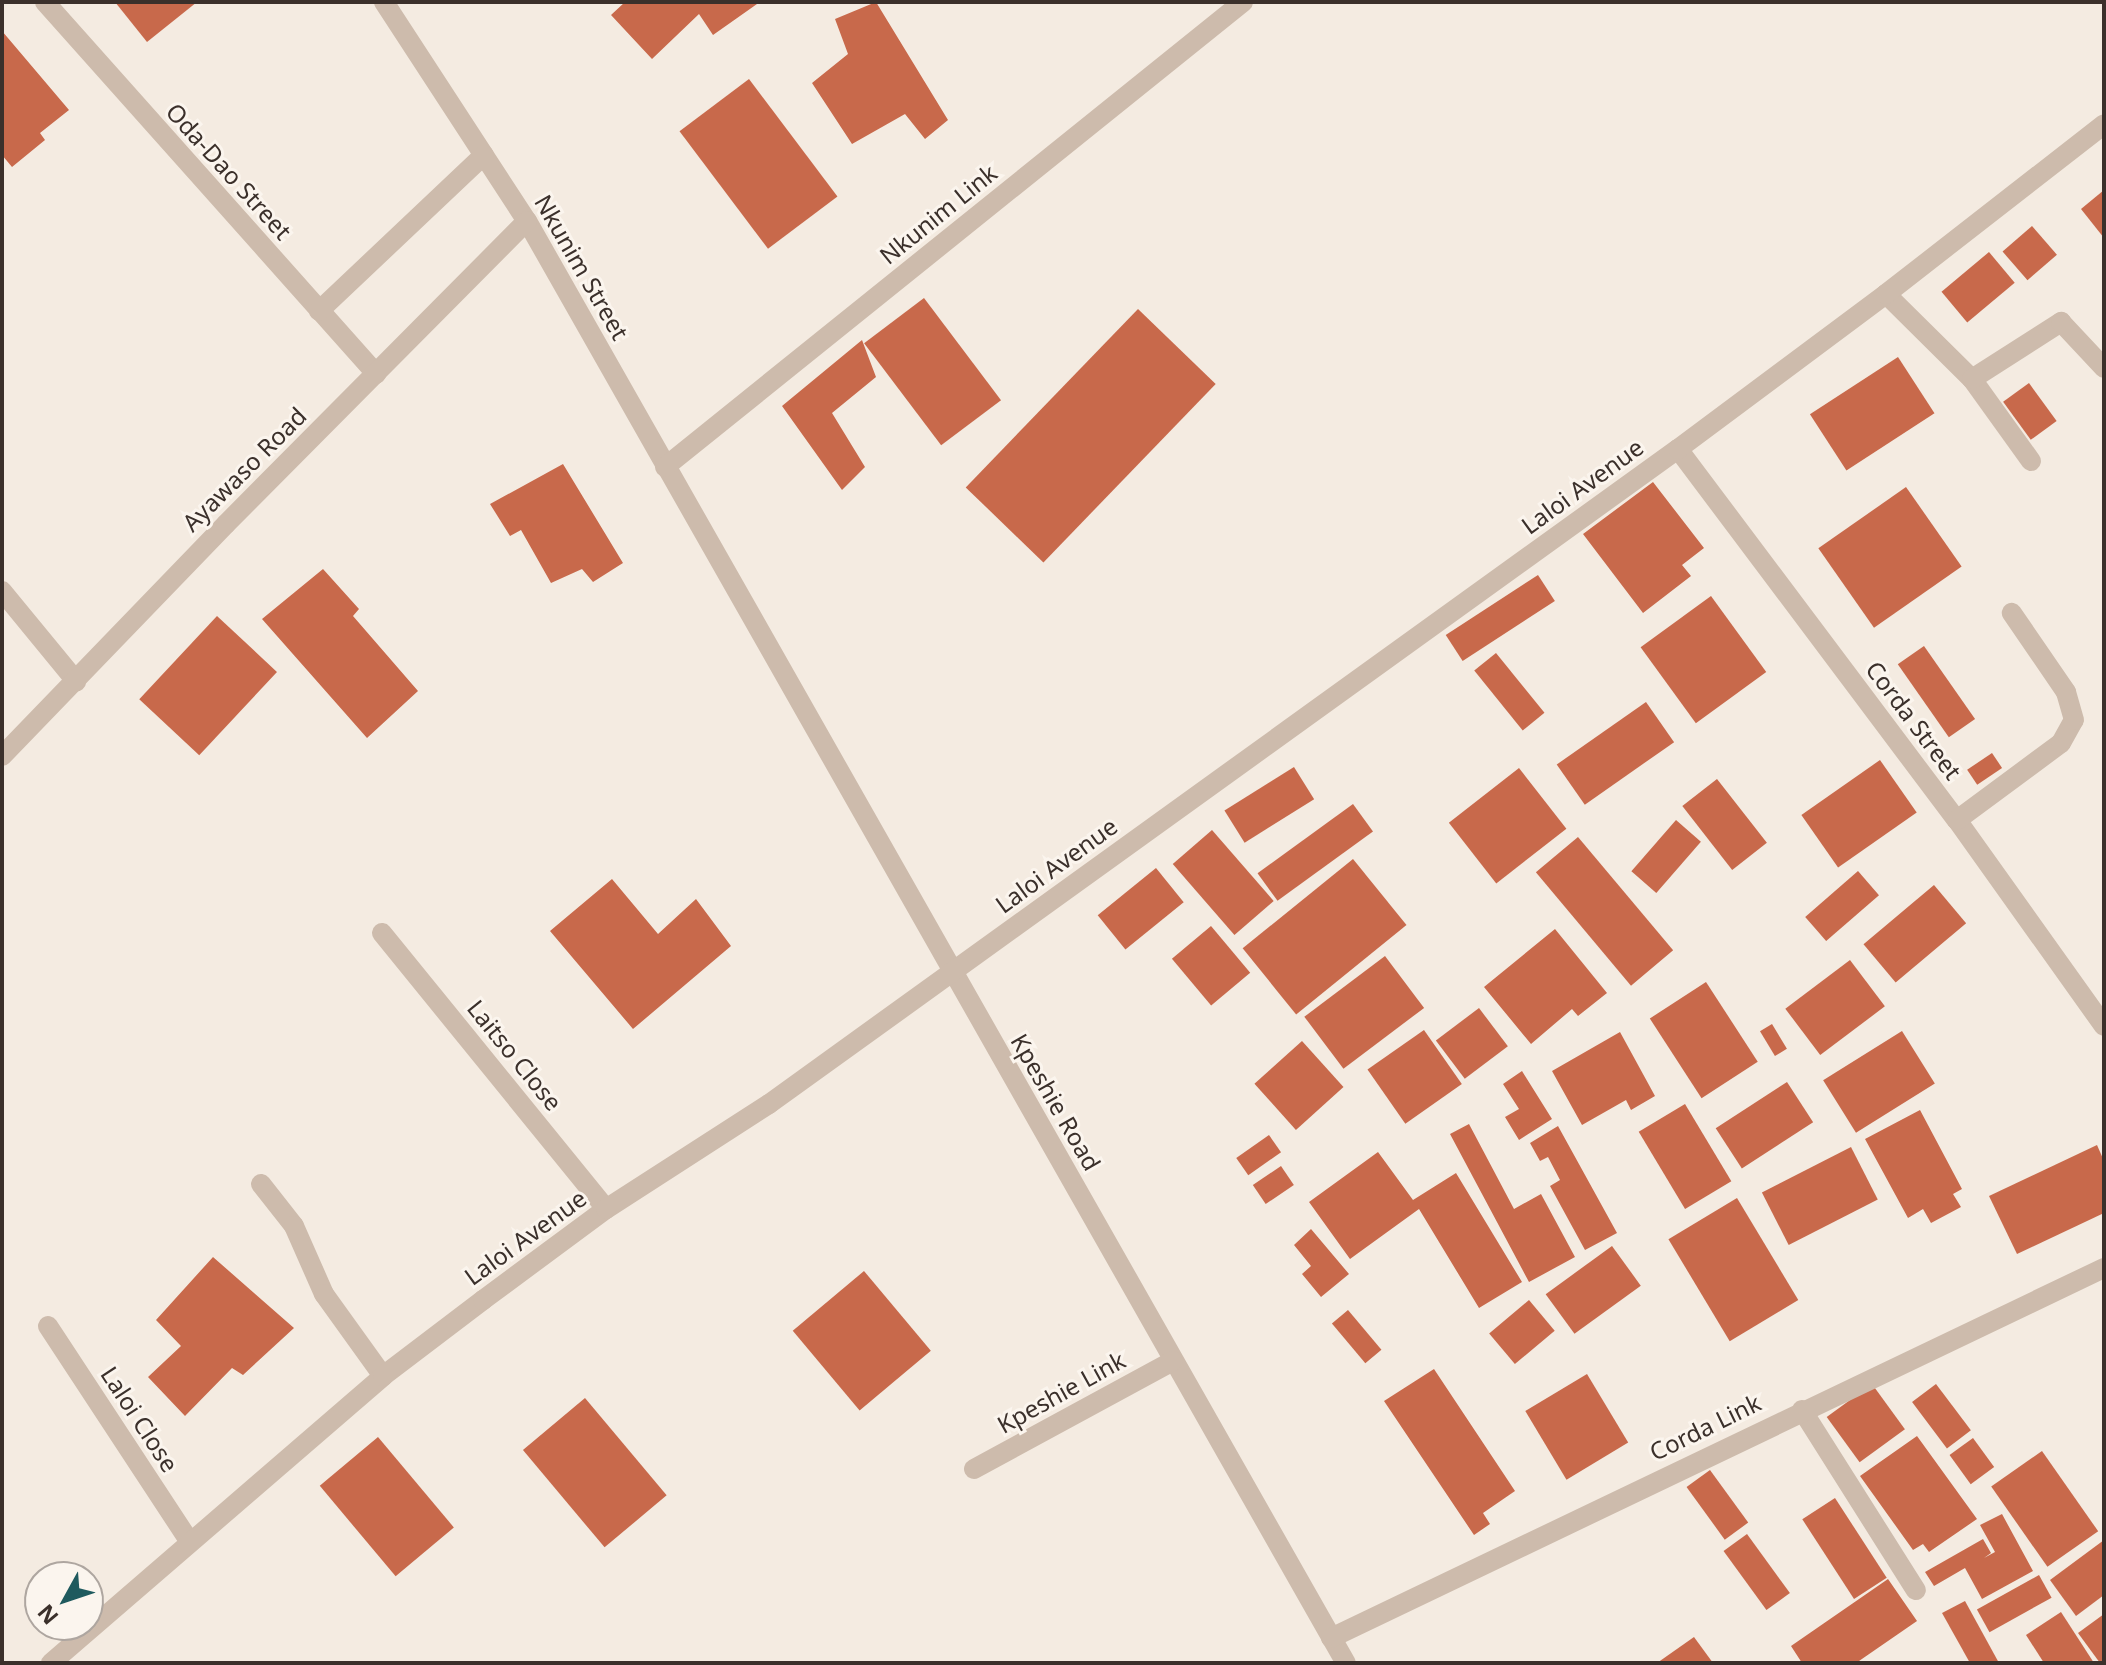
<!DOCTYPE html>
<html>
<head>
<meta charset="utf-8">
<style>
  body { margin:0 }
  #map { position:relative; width:2106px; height:1665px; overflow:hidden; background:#f4ebe1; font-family:"Noto Sans",sans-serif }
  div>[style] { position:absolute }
  .building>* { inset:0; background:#c8694b; transform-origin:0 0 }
  .minor>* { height:20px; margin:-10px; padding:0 10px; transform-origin:10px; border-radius:10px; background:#cdbbac }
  span { translate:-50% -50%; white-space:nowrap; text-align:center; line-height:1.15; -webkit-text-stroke:6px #fbf5ee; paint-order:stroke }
  .street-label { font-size:24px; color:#3b302b }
  .frame { position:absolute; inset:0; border:4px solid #3b302b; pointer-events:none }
  .north { position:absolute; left:24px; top:1561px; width:80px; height:80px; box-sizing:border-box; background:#fbf5ee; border:2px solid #aea6a0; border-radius:50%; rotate:230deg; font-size:22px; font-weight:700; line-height:32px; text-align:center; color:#3b302b }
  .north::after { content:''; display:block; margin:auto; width:28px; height:36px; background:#1f5a5e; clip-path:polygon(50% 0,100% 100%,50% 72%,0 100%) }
</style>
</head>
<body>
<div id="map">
  <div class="building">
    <div style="clip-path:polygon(115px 2px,197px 2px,147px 42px)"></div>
    <div style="clip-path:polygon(625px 2px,756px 2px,757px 4px,713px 35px,699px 14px,652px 59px,611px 15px)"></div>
    <div style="clip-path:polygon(876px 2px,948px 120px,925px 139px,905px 114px,852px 144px,812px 83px,848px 54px,835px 19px)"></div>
    <div style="clip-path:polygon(2px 31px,69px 110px,40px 133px,45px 140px,12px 167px,2px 155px)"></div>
    <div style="left:749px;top:79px;width:147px;height:87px;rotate:53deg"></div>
    <div style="clip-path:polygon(2104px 190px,2104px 238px,2081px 209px)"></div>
    <div style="left:2032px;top:226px;width:38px;height:39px;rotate:49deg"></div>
    <div style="left:1989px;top:252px;width:40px;height:62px;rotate:50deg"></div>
    <div style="left:924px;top:298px;width:128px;height:75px;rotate:53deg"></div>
    <div style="left:1138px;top:309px;width:108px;height:248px;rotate:44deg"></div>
    <div style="clip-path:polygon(862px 340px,876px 377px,832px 413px,865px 467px,842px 490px,782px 406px)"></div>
    <div style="left:1898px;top:357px;width:67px;height:105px;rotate:57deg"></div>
    <div style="left:2029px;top:383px;width:47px;height:32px;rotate:54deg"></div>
    <div style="clip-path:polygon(563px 464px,623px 563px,593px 582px,582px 569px,551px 583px,521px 530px,510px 536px,490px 504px)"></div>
    <div style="clip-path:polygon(1653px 482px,1704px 548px,1682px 565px,1691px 576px,1643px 613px,1583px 534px)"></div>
    <div style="left:1906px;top:487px;width:97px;height:107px;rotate:55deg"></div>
    <div style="clip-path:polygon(323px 569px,359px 609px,353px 616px,418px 691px,367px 738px,262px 619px)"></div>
    <div style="left:1538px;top:575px;width:31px;height:110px;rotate:57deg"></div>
    <div style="left:1711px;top:596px;width:94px;height:87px;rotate:54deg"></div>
    <div style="left:217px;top:616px;width:82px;height:114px;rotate:43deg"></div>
    <div style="left:1924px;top:646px;width:89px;height:32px;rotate:55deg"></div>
    <div style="left:1496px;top:653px;width:77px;height:28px;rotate:51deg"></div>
    <div style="left:1646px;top:702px;width:49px;height:109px;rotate:55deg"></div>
    <div style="left:1992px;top:753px;width:18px;height:30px;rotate:56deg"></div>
    <div style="left:1880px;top:760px;width:64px;height:96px;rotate:55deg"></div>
    <div style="left:1294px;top:767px;width:38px;height:82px;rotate:58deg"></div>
    <div style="left:1519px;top:768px;width:77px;height:89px;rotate:52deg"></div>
    <div style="left:1717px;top:779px;width:81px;height:44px;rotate:52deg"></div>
    <div style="left:1353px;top:804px;width:34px;height:118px;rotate:54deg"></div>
    <div style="left:1676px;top:820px;width:33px;height:68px;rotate:41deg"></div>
    <div style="left:1212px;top:830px;width:94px;height:52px;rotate:49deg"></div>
    <div style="left:1578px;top:837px;width:148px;height:55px;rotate:50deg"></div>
    <div style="left:1353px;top:859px;width:85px;height:142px;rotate:51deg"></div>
    <div style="left:1156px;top:868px;width:44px;height:75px;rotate:51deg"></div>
    <div style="left:1858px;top:871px;width:32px;height:70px;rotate:49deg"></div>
    <div style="clip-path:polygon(612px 879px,658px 934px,696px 899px,731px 946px,633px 1029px,550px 931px)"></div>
    <div style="left:1934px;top:885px;width:50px;height:92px;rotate:50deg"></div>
    <div style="left:1211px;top:926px;width:61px;height:51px;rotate:50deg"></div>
    <div style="clip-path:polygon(1555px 929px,1607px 993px,1578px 1016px,1572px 1009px,1531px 1044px,1484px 987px)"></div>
    <div style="left:1385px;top:956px;width:65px;height:101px;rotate:53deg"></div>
    <div style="left:1850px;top:960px;width:58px;height:81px;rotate:53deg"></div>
    <div style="left:1706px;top:982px;width:95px;height:67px;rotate:57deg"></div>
    <div style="left:1479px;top:1008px;width:48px;height:54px;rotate:53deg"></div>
    <div style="left:1772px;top:1024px;width:29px;height:14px;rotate:59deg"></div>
    <div style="left:1424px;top:1030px;width:66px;height:69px;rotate:55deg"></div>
    <div style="left:1902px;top:1031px;width:62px;height:93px;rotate:58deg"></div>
    <div style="clip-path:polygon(1620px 1032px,1655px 1096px,1631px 1110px,1626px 1100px,1582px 1125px,1552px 1071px)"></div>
    <div style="left:1302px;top:1041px;width:62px;height:64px;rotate:48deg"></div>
    <div style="clip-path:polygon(1522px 1071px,1552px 1119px,1519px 1140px,1505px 1117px,1519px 1109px,1503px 1084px)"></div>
    <div style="left:1787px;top:1082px;width:48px;height:85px;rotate:57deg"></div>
    <div style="left:1685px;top:1104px;width:90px;height:54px;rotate:59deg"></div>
    <div style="clip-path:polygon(1920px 1110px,1962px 1189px,1953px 1194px,1961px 1207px,1931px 1223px,1923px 1209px,1908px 1218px,1865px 1139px)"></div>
    <div style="clip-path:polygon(1469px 1124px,1514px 1209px,1541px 1194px,1575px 1257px,1529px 1282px,1450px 1134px)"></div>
    <div style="clip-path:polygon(1558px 1126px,1617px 1233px,1585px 1250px,1550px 1186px,1560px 1180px,1548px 1157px,1540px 1161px,1530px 1143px)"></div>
    <div style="left:1269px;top:1135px;width:21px;height:40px;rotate:55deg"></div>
    <div style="clip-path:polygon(2097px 1145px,2104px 1161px,2104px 1213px,2017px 1254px,1989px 1196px)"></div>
    <div style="left:1851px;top:1147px;width:59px;height:100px;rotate:63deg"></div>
    <div style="clip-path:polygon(1378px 1152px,1413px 1200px,1456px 1173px,1522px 1282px,1479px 1308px,1419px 1209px,1350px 1259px,1309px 1202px)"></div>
    <div style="left:1281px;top:1166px;width:23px;height:34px;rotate:56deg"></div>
    <div style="left:1737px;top:1198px;width:119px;height:80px;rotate:59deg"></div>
    <div style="clip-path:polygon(1311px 1229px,1349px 1274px,1321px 1297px,1302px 1274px,1311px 1266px,1294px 1245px)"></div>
    <div style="left:1612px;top:1246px;width:49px;height:82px;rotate:54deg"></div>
    <div style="clip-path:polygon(213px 1257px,294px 1328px,243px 1375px,232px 1368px,185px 1416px,148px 1377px,181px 1346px,156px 1320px)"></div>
    <div style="left:864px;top:1271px;width:104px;height:93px;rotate:50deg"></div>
    <div style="left:1529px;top:1300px;width:40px;height:52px;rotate:50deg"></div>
    <div style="left:1348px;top:1310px;width:52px;height:21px;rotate:50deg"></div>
    <div style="clip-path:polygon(1434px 1369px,1515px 1491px,1483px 1513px,1490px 1524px,1474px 1535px,1384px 1401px)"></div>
    <div style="left:1587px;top:1374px;width:80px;height:72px;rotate:59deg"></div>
    <div style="left:1872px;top:1384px;width:56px;height:56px;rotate:54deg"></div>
    <div style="left:1936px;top:1384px;width:58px;height:30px;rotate:53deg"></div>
    <div style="left:585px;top:1398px;width:127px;height:81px;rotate:50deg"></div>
    <div style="clip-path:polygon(1917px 1436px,1977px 1519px,1929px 1552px,1923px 1544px,1913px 1550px,1860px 1476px)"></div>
    <div style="left:378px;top:1437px;width:118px;height:76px;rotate:50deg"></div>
    <div style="left:1973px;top:1438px;width:36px;height:29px;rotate:54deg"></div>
    <div style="left:2042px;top:1451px;width:98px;height:62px;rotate:55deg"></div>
    <div style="left:1710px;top:1470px;width:65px;height:29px;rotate:54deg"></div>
    <div style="left:1835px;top:1498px;width:95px;height:39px;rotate:57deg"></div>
    <div style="clip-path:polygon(2002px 1514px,2033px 1571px,1982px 1599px,1965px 1568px,1934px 1586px,1925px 1572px,1983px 1539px,1991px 1553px,1984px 1558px,1995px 1552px,1980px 1525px)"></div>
    <div style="left:1747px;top:1534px;width:73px;height:29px;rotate:54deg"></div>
    <div style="clip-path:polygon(2104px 1540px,2104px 1595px,2076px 1616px,2050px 1580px)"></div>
    <div style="left:2039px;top:1575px;width:26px;height:71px;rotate:61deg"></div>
    <div style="clip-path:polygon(1888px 1579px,1917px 1621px,1859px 1661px,1861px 1663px,1802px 1663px,1791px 1646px)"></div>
    <div style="clip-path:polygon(1965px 1601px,1999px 1663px,1970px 1663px,1942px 1613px)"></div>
    <div style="clip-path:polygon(2061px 1612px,2094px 1663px,2044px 1663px,2026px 1635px)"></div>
    <div style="clip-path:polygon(2104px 1614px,2104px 1663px,2100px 1663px,2078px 1633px)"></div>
    <div style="clip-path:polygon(1694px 1637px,1713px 1663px,1657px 1663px)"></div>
  </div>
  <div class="minor">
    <div style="left:45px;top:2px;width:498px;rotate:48.3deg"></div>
    <div style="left:384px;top:2px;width:262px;rotate:56.9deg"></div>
    <div style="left:527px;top:221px;width:1658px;rotate:60.41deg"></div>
    <div style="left:1886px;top:294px;width:121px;rotate:44.7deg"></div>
    <div style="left:1972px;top:379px;width:101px;rotate:54.3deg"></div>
    <div style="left:319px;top:311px;width:227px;rotate:-43.4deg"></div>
    <div style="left:1972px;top:379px;width:106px;rotate:-32.6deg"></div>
    <div style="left:2061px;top:322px;width:63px;rotate:46.9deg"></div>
    <div style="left:1678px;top:449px;width:464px;rotate:53.1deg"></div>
    <div style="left:1957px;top:820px;width:253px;rotate:54.5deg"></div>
    <div style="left:665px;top:467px;width:742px;rotate:-38.82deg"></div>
    <div style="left:2px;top:591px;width:117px;rotate:50.6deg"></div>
    <div style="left:2px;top:756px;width:322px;rotate:-46deg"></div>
    <div style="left:226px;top:524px;width:427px;rotate:-45.2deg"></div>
    <div style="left:1957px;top:820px;width:129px;rotate:-36.5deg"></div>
    <div style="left:2061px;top:743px;width:26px;rotate:-61deg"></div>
    <div style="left:2074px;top:720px;width:29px;rotate:-106deg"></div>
    <div style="left:2066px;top:692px;width:96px;rotate:-124.4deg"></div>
    <div style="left:382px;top:933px;width:355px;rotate:50.9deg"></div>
    <div style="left:261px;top:1184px;width:53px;rotate:51.8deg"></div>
    <div style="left:294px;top:1226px;width:74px;rotate:66.2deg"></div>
    <div style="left:324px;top:1294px;width:101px;rotate:54.3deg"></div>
    <div style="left:48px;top:1326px;width:257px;rotate:56.7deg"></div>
    <div style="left:1802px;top:1410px;width:213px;rotate:57.7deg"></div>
    <div style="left:974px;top:1469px;width:226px;rotate:-28.5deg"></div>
    <div style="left:1331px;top:1638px;width:857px;rotate:-25.58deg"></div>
    <div style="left:51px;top:1663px;width:439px;rotate:-40.8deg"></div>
    <div style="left:383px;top:1376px;width:126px;rotate:-37.2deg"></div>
    <div style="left:483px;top:1300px;width:153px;rotate:-36.5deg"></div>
    <div style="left:606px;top:1209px;width:194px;rotate:-32.8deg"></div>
    <div style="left:769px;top:1104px;width:1120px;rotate:-35.78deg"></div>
    <div style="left:1678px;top:449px;width:259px;rotate:-36.7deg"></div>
    <div style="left:1886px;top:294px;width:276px;rotate:-37.9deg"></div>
  </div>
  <div class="street-label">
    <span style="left:229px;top:171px;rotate:48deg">Oda-Dao Street</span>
    <span style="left:938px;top:214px;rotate:-39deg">Nkunim Link</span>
    <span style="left:582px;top:267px;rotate:60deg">Nkunim Street</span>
    <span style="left:244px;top:469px;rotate:-45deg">Ayawaso Road</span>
    <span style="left:1582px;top:486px;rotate:-36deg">Laloi Avenue</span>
    <span style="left:1914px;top:720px;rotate:53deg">Corda Street</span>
    <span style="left:1056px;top:865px;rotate:-36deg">Laloi Avenue</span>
    <span style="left:515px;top:1055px;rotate:51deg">Laitso Close</span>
    <span style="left:1056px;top:1102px;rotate:60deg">Kpeshie Road</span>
    <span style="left:525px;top:1237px;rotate:-36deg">Laloi Avenue</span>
    <span style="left:1061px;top:1392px;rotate:-29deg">Kpeshie Link</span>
    <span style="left:140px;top:1419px;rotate:57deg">Laloi Close</span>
    <span style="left:1705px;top:1427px;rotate:-26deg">Corda Link</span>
  </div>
  <div class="frame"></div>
  <div class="north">N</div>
</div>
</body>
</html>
